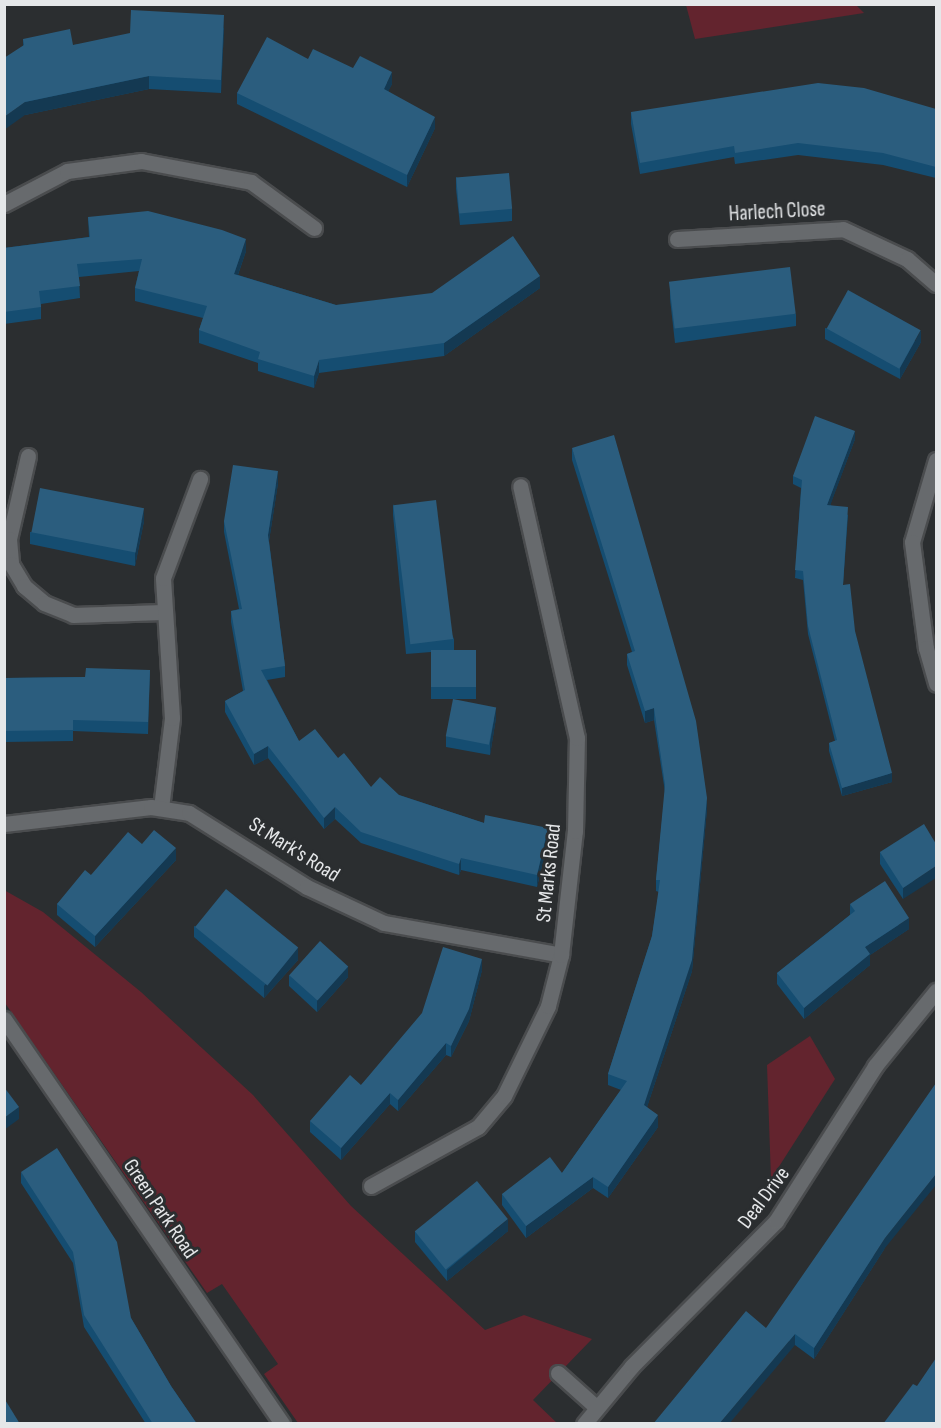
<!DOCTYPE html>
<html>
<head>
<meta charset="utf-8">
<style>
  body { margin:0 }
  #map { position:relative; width:941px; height:1428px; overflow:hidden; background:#2b2e30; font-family:"Sofia Sans Condensed",sans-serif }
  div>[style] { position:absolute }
  .green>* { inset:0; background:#63242e }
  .roads { filter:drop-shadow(2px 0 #4a4c4e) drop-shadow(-2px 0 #4a4c4e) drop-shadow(0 2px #4a4c4e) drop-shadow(0 -2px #4a4c4e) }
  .minor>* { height:15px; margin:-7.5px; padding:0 7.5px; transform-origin:7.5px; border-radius:7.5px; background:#676a6d }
  .wall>* { inset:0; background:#154d71 }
  .shaded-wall>* { inset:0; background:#143952 }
  .building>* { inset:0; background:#2b5d7e; transform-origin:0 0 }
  span { translate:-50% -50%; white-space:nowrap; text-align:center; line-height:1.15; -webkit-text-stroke:6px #2b2e30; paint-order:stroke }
  .street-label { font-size:21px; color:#e5e7e9 }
  .frame { position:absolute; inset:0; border:6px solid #e5e7e9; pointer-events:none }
</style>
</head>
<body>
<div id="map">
  <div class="green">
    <div style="clip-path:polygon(686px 5px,856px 5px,864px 13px,695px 39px)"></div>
    <div style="clip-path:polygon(4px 890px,43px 912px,141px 992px,253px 1095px,351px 1206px,485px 1330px,524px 1315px,592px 1339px,533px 1400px,557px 1423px,298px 1423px,264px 1374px,278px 1364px,222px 1284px,207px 1293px,5px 1003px)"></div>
    <div style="clip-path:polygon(810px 1036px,835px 1079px,771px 1179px,767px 1065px)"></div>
  </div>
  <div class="roads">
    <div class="minor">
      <div style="left:4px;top:204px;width:71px;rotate:-27.6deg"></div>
      <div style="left:67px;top:171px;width:75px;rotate:-7.7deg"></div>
      <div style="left:141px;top:161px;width:112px;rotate:10.8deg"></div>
      <div style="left:251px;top:182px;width:78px;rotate:36.1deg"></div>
      <div style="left:677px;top:239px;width:166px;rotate:-3.4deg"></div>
      <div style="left:843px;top:229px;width:71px;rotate:25.1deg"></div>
      <div style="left:907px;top:259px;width:38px;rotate:41deg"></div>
      <div style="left:28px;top:456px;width:85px;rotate:102.9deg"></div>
      <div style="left:9px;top:539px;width:25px;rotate:85deg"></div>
      <div style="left:11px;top:564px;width:26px;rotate:59deg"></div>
      <div style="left:24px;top:586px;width:26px;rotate:40deg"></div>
      <div style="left:44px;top:603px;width:31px;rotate:22deg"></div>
      <div style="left:73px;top:615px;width:90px;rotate:-1.9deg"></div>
      <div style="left:936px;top:460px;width:85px;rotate:106.3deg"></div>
      <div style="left:912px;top:542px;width:107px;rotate:82.5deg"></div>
      <div style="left:926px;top:648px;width:37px;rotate:74deg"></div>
      <div style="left:161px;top:808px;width:91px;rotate:-83deg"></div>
      <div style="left:172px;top:718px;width:140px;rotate:-93.7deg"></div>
      <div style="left:163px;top:578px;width:106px;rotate:-69.5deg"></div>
      <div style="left:4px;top:824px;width:148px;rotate:-6.6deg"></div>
      <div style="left:151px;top:807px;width:38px;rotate:9deg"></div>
      <div style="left:189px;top:813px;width:139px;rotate:32.1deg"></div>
      <div style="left:307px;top:887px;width:85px;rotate:25.1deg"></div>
      <div style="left:384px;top:923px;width:180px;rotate:10.2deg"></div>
      <div style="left:4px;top:1019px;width:491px;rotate:55.5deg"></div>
      <div style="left:371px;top:1186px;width:122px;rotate:-28.9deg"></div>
      <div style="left:478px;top:1127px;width:40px;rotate:-50deg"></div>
      <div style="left:504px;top:1096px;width:100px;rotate:-63.9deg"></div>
      <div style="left:548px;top:1006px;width:53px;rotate:-75.7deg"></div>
      <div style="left:561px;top:955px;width:125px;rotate:-83.6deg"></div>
      <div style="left:575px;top:831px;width:93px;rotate:-88.8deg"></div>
      <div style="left:577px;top:738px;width:258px;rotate:-102.7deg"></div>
      <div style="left:558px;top:1373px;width:51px;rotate:41.8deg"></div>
      <div style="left:584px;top:1424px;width:75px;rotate:-50.4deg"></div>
      <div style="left:632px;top:1366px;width:204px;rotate:-45.2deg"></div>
      <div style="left:776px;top:1221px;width:184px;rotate:-57.4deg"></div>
      <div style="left:875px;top:1066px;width:97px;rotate:-50.9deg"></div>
    </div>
  </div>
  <div class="wall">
    <div style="clip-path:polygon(224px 28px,221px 93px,149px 89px,25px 115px,23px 39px,73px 45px)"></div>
    <div style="clip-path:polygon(308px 59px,392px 84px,388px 91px,435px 128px,407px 187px,237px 104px,237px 93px)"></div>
    <div style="clip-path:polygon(936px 109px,936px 178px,883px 165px,798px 155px,735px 164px,734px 157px,640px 174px,631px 124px,631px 112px)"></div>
    <div style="clip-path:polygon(456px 177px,512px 209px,512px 221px,460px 225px,456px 189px)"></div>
    <div style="clip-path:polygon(88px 217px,246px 251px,238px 275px,336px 305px,540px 288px,444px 356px,319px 373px,314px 388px,258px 371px,258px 363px,199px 343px,199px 330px,203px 318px,135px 301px,135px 288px,139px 271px,79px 277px,80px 298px,41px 304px,41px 319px,4px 324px,4px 248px,89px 237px)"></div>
    <div style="clip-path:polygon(670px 287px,796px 314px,796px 326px,675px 343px,670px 299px)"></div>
    <div style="clip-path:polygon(825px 328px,921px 342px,900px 379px,825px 339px)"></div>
    <div style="clip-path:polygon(855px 439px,830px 505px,848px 515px,843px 585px,892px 782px,842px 796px,829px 751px,829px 743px,835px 741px,808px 634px,803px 580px,795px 578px,801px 488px,793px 484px,793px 476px)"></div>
    <div style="clip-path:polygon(572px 448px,707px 809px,692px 971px,647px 1107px,658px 1127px,608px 1198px,593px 1188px,526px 1238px,502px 1205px,502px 1194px,562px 1173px,621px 1090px,608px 1085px,608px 1074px,652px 936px,659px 892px,656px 891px,656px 880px,665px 792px,654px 720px,645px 723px,627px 665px,627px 654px,632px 652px,572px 460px)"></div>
    <div style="clip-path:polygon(278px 483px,269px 541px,285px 666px,285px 677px,267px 680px,299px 741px,338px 758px,371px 787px,399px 795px,484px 823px,548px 840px,537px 887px,461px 870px,459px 875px,361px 843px,335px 819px,324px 829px,268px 758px,254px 765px,225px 712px,225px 701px,243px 691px,231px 622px,231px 611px,239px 609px,224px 532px,224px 521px)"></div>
    <div style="clip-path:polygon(393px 504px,454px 639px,454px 650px,476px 650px,476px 699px,431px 699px,431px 652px,406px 654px,393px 515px)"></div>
    <div style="clip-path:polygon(144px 521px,135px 566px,30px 544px,30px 532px)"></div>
    <div style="clip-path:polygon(150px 670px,148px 734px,73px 731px,73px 741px,4px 742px,4px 678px,85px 677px)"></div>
    <div style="clip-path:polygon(496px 718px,490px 755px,446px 747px,446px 736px)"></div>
    <div style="clip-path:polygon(142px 844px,176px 860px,95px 947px,57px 915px,57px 904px,91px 875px)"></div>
    <div style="clip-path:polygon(936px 844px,903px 899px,880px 864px,880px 852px)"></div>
    <div style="clip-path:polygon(850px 904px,909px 929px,870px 955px,870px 965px,804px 1019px,777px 984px,777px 973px,850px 915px)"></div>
    <div style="clip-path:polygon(194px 926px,298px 960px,264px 998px,194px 937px)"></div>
    <div style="clip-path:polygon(482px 970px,469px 1021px,451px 1057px,446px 1055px,398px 1111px,390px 1104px,341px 1160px,310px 1132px,310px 1121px,361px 1085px)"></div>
    <div style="clip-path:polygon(289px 975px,348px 977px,317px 1012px,289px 986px)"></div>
    <div style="clip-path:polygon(21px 1172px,131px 1318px,171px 1386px,197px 1424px,146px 1424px,84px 1327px,73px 1263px,21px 1183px)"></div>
    <div style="clip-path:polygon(415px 1231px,508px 1231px,447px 1281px,415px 1242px)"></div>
    <div style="clip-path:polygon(885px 1248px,814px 1359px,795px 1345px,766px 1328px)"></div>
  </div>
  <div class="shaded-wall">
    <div style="clip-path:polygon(224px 15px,224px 28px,221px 93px,221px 80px)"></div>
    <div style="clip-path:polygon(392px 72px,392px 84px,384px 100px,384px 89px)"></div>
    <div style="clip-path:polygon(149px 76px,149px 89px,25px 115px,4px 130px,4px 117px,25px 102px)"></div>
    <div style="clip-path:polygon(435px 117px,435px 128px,407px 187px,407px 175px)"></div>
    <div style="clip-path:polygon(246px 239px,246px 251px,234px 286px,234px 274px)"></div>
    <div style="clip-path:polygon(540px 276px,540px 288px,444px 356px,444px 343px)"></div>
    <div style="clip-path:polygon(921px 330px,921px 342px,900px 379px,900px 368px)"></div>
    <div style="clip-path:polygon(319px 360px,319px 373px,314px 388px,314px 376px)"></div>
    <div style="clip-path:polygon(855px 431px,855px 439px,827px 514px,827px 505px)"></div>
    <div style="clip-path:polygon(278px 471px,278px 483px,268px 547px,268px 535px)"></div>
    <div style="clip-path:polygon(144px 509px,144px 521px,135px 566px,135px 554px)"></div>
    <div style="clip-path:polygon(496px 707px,496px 718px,490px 755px,490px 743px)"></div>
    <div style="clip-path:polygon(654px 708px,654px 720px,645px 723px,645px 711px)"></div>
    <div style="clip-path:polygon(268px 746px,268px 758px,254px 765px,254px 754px)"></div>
    <div style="clip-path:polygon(892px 773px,892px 782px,842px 796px,842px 788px)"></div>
    <div style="clip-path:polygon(707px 798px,707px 809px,692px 971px,644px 1116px,644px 1105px)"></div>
    <div style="clip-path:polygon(335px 807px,335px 819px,324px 829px,324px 818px)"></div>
    <div style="clip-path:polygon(548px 828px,548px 840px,537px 887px,537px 875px)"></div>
    <div style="clip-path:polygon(176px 848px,176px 860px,95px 947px,95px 936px)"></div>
    <div style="clip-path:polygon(461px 858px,461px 870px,459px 875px,459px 864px)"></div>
    <div style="clip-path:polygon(936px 866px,936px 878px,903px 899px,903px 888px)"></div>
    <div style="clip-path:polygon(909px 918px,909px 929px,870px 955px,870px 965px,804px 1019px,804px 1008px,865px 947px)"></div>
    <div style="clip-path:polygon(298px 948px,298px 960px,264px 998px,264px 986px)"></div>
    <div style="clip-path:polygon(482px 959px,482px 970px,469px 1021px,451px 1057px,451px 1046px)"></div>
    <div style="clip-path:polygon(348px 966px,348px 977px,317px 1012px,317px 1000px)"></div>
    <div style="clip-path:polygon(446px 1043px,446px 1055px,398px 1111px,398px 1100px)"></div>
    <div style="clip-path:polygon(390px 1093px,390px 1104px,341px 1160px,341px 1148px)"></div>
    <div style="clip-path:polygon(19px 1107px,19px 1119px,4px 1130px,4px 1118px)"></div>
    <div style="clip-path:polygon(658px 1115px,658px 1127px,608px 1198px,608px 1187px)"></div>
    <div style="clip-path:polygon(936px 1174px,936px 1185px,885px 1248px,814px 1359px,814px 1348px,885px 1238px)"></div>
    <div style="clip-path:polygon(593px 1177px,593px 1188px,526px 1238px,526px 1226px)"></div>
    <div style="clip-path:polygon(508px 1219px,508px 1231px,447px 1281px,447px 1270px)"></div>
    <div style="clip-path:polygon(795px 1334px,795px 1345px,729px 1424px,719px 1424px)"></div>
  </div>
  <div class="building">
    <div style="clip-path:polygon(131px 10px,224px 15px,221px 80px,149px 76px,25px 102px,4px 117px,4px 58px,24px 45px,23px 39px,70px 29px,73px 45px,130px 33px)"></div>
    <div style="clip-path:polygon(267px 37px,308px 59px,313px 49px,353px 68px,360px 56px,392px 72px,384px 89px,435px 117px,407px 175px,237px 93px)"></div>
    <div style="clip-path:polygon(818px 83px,864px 88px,936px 109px,936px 167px,883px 153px,798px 143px,735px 153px,734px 146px,640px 163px,631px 112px)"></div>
    <div style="left:509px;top:173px;width:36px;height:53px;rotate:85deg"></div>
    <div style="clip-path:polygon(148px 211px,222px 230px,246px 239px,234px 274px,336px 305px,432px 293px,513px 236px,540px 276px,444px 343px,319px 360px,314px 376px,258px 359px,260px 352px,199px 330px,207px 306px,135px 288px,142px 259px,77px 264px,80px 286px,39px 291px,41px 307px,4px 312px,4px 248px,90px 237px,88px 217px)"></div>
    <div style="left:790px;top:267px;width:47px;height:122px;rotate:83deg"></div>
    <div style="left:848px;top:290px;width:83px;height:44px;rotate:29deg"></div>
    <div style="clip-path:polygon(815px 416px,855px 431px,827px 505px,848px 507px,843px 585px,850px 584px,855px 631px,892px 773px,842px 788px,829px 743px,837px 740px,808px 626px,803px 571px,795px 570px,802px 480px,793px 476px)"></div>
    <div style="clip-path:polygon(614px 435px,696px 721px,707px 798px,692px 960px,644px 1105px,658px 1115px,608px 1187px,593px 1177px,526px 1226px,502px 1194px,550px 1157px,562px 1173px,627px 1081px,608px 1074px,652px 936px,660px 880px,656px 880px,665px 785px,654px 708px,645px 711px,627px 654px,635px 651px,572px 448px)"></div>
    <div style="clip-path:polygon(233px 465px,278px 471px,268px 535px,285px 666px,261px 670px,299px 741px,315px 729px,338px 758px,344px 753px,371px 787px,380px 777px,399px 795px,484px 823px,485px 815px,548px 828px,537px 875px,461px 858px,459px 864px,361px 832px,335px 807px,324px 818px,268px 746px,254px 754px,225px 701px,245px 690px,231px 611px,242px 609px,224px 521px)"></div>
    <div style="left:40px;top:488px;width:106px;height:45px;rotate:11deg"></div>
    <div style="left:436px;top:500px;width:140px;height:43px;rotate:83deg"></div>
    <div style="left:431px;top:650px;width:45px;height:37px"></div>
    <div style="clip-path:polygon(86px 668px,150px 670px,148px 722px,73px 720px,73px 730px,4px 731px,4px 678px,85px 677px)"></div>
    <div style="left:453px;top:699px;width:44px;height:38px;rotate:11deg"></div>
    <div style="clip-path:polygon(924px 824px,936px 844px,936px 866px,903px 888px,880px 852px)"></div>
    <div style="clip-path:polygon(154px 830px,176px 848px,95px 936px,57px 904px,85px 870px,91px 875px,128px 832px,142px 844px)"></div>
    <div style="clip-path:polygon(885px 881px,909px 918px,865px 947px,870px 954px,804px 1008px,777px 973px,855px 911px,850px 904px)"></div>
    <div style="left:226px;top:889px;width:93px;height:49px;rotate:39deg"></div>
    <div style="left:320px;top:941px;width:38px;height:46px;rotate:42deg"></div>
    <div style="clip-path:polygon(443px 947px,482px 959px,469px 1009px,451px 1046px,446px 1043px,398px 1100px,390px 1093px,341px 1148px,310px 1121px,350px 1075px,361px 1085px,422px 1013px)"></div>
    <div style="clip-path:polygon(936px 1083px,936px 1174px,885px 1238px,814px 1348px,795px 1334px,719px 1424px,653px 1424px,746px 1311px,766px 1328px)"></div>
    <div style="clip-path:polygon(4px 1087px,19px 1107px,4px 1118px)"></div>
    <div style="clip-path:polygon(57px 1148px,117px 1242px,131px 1318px,171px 1386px,197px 1424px,153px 1424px,84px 1315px,73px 1252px,21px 1172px)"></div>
    <div style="left:477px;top:1181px;width:49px;height:80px;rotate:51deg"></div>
    <div style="clip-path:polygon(936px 1358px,936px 1424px,883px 1424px,913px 1384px,917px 1386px)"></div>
    <div style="clip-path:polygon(4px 1398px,20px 1424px,4px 1424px)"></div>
  </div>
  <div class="street-label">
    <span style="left:777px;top:212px;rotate:-3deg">Harlech Close</span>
    <span style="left:294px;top:850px;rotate:32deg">St Mark's Road</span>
    <span style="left:549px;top:873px;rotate:-84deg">St Marks Road</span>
    <span style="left:764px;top:1198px;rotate:-53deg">Deal Drive</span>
    <span style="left:160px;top:1209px;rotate:56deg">Green Park Road</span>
  </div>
  <div class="frame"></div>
</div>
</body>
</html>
